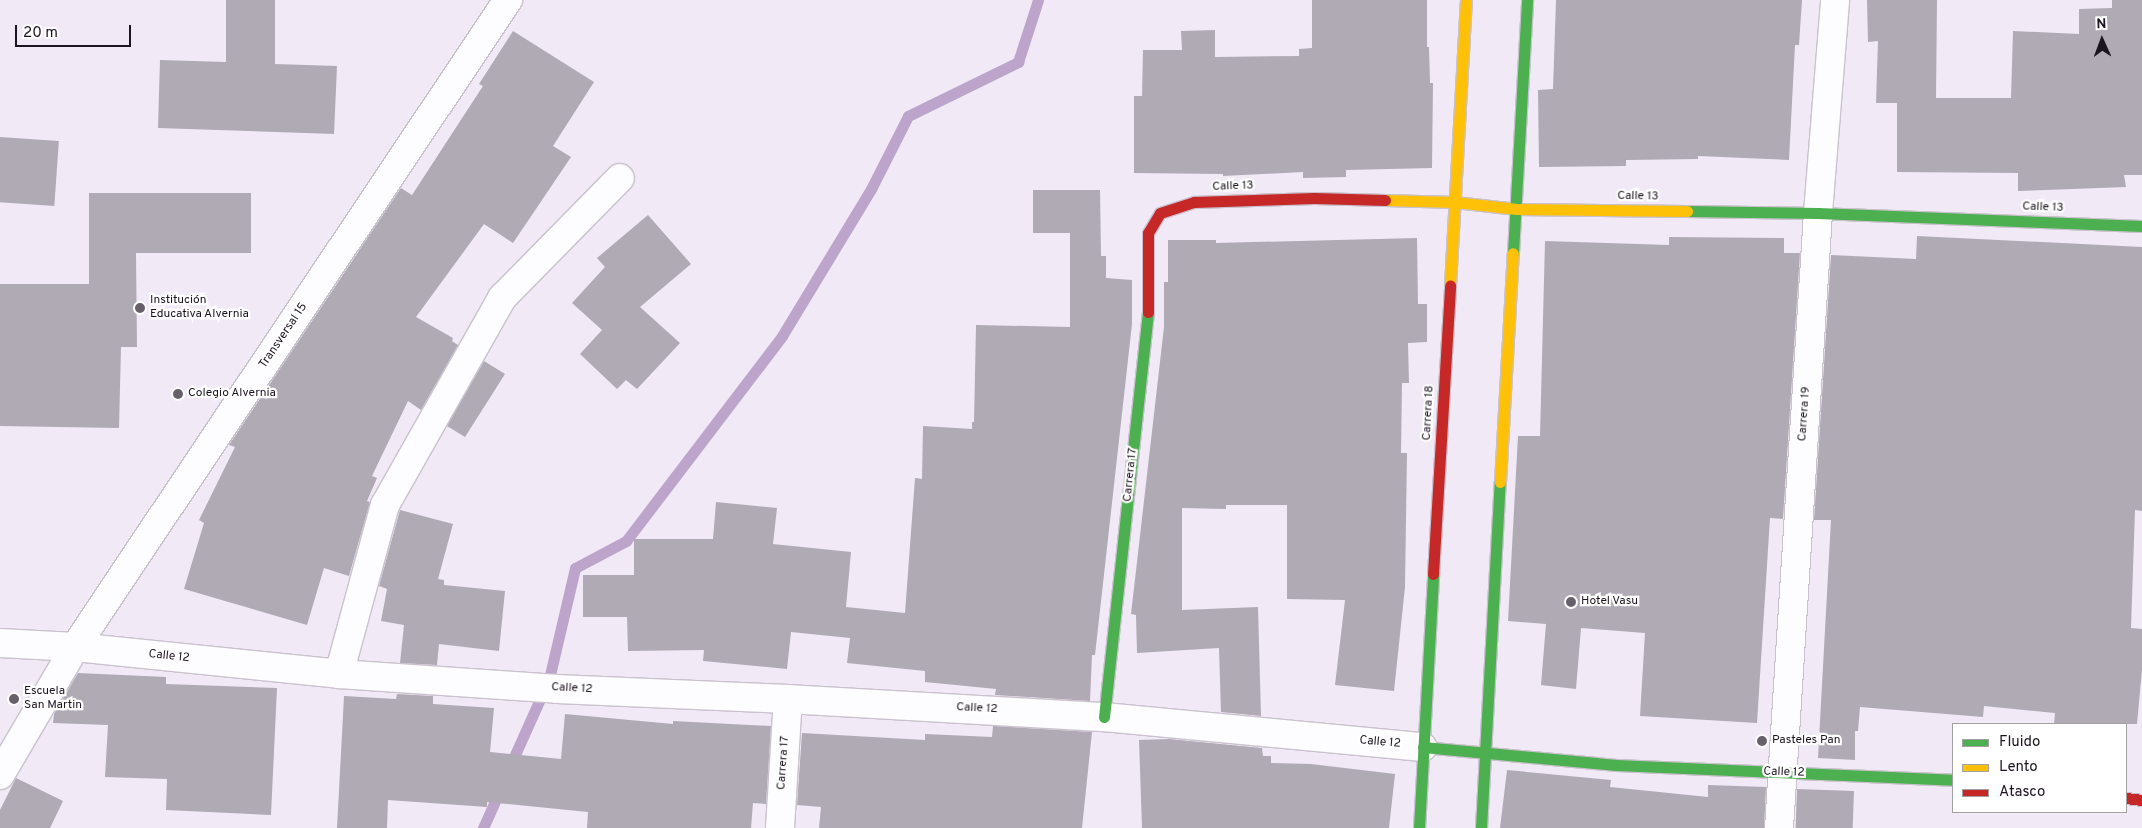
<!DOCTYPE html>
<html>
<head>
<meta charset="utf-8">
<style>
  body { margin:0 }
  #map { position:relative; width:2142px; height:828px; overflow:hidden; background:#f1e9f6; font-family:Overpass,sans-serif }
  div>[style] { position:absolute }
  .stream>* { height:11px; margin:-5.5px; padding:0 5.5px; transform-origin:5.5px; border-radius:5.5px; background:#bda4cb }
  .building>* { inset:0; background:#b0aab5; transform-origin:0 0 }
  .roads { filter:drop-shadow(1px 0 #c9c2cd) drop-shadow(-1px 0 #c9c2cd) drop-shadow(0 1px #c9c2cd) drop-shadow(0 -1px #c9c2cd) }
  .street>* { height:28px; margin:-14px; padding:0 14px; transform-origin:14px; border-radius:14px; background:#fdfcfe }
  .fast>* { height:11px; margin:-5.5px; padding:0 5.5px; transform-origin:5.5px; border-radius:5.5px; background:#4caf50 }
  .slow>* { height:11px; margin:-5.5px; padding:0 5.5px; transform-origin:5.5px; border-radius:5.5px; background:#ffc107 }
  .jam>* { height:11px; margin:-5.5px; padding:0 5.5px; transform-origin:5.5px; border-radius:5.5px; background:#c62828 }
  .dots>* { width:14px; height:14px; translate:-50% -50%; box-sizing:border-box; border:2px solid #fff; border-radius:50% }
  span { translate:-50% -50%; white-space:nowrap; text-align:center; line-height:1.15; -webkit-text-stroke:4.5px #fff; paint-order:stroke }
  .street-label { font-size:12px; color:#1c151f }
  .poi-label { font-size:12px; color:#1c151f }
  .left { translate:0 -50%; text-align:left }
  .legend { position:absolute; left:1952px; top:723px; width:175px; height:90px; box-sizing:border-box; background:#fff; border:1px solid #a4a1a5; margin:0; padding:6px 9px; list-style:none; font-size:15px; color:#1c151f }
  .legend li { display:flex; align-items:center; gap:10px; height:25px }
  .legend b { width:25px; border:1px solid #a4a1a5 }
  .north { position:absolute; left:2077px; top:15px; width:50px; height:50px; -webkit-text-stroke:4px #fff; paint-order:stroke; rotate:358deg; font-size:14px; font-weight:700; line-height:20px; text-align:center; color:#1c151f }
  .north::after { content:''; display:block; margin:auto; width:18px; height:22px; background:#1c151f; clip-path:polygon(50% 0,100% 100%,50% 72%,0 100%) }
  .scale { position:absolute; left:15px; top:25px; width:116px; height:22px; box-sizing:border-box; border:2px solid #1c151f; border-top:0; padding-left:6px; font-size:15px; line-height:18px; white-space:nowrap; color:#1c151f; -webkit-text-stroke:4px #fff; paint-order:stroke }
</style>
</head>
<body>
<div id="map">
  <div class="stream">
    <div style="left:509px;top:768px;width:98px;rotate:-65.8deg"></div>
    <div style="left:549px;top:679px;width:114px;rotate:-76.8deg"></div>
    <div style="left:575px;top:568px;width:58px;rotate:-27.9deg"></div>
    <div style="left:626px;top:541px;width:258px;rotate:-52.7deg"></div>
    <div style="left:782px;top:336px;width:172px;rotate:-58.8deg"></div>
    <div style="left:871px;top:189px;width:82px;rotate:-63.1deg"></div>
    <div style="left:908px;top:116px;width:123px;rotate:-26.1deg"></div>
    <div style="left:1018px;top:62px;width:65px;rotate:-72.1deg"></div>
    <div style="left:483px;top:828px;width:42px;rotate:-65.9deg"></div>
  </div>
  <div class="building">
    <div style="clip-path:polygon(226px 0,275px 0,275px 64px,337px 66px,334px 134px,158px 128px,160px 60px,226px 62px)"></div>
    <div style="clip-path:polygon(1312px 0,1427px 0,1427px 47px,1429px 47px,1430px 83px,1433px 83px,1432px 168px,1346px 170px,1346px 177px,1303px 178px,1303px 172px,1223px 176px,1223px 174px,1134px 173px,1134px 96px,1142px 96px,1143px 50px,1182px 50px,1181px 31px,1215px 30px,1215px 57px,1299px 56px,1299px 49px,1312px 48px)"></div>
    <div style="clip-path:polygon(1556px 0,1802px 0,1799px 45px,1795px 45px,1789px 160px,1698px 156px,1698px 159px,1626px 160px,1626px 166px,1539px 167px,1538px 90px,1553px 89px)"></div>
    <div style="clip-path:polygon(1867px 0,1937px 0,1936px 98px,2011px 98px,2013px 31px,2079px 34px,2079px 9px,2112px 8px,2112px 0,2142px 0,2142px 175px,2124px 175px,2126px 187px,2018px 191px,2018px 173px,1897px 172px,1897px 103px,1876px 103px,1878px 41px,1868px 42px)"></div>
    <div style="clip-path:polygon(513px 31px,594px 82px,553px 146px,571px 157px,513px 243px,484px 224px,416px 317px,453px 338px,452px 341px,458px 345px,421px 410px,408px 401px,372px 476px,377px 478px,367px 501px,370px 502px,349px 576px,324px 568px,307px 625px,184px 589px,204px 523px,199px 520px,235px 447px,229px 445px,401px 188px,412px 195px,483px 86px,479px 84px)"></div>
    <div style="left:0;top:137px;width:59px;height:65px;rotate:4deg"></div>
    <div style="clip-path:polygon(1033px 190px,1100px 190px,1101px 256px,1106px 256px,1106px 278px,1132px 280px,1132px 324px,1095px 655px,1092px 655px,1090px 701px,995px 695px,996px 689px,925px 682px,925px 671px,847px 663px,850px 638px,791px 632px,787px 669px,703px 661px,704px 650px,628px 651px,627px 617px,583px 617px,583px 575px,634px 575px,634px 539px,713px 539px,716px 502px,777px 508px,773px 544px,851px 552px,846px 607px,905px 613px,915px 478px,922px 479px,923px 426px,972px 429px,972px 422px,974px 422px,976px 325px,1070px 327px,1070px 233px,1033px 233px)"></div>
    <div style="clip-path:polygon(89px 193px,251px 193px,251px 253px,136px 253px,137px 347px,121px 347px,119px 428px,0 426px,0 284px,89px 284px)"></div>
    <div style="clip-path:polygon(648px 215px,691px 264px,640px 307px,680px 343px,637px 389px,626px 380px,617px 389px,580px 354px,602px 330px,572px 303px,605px 267px,597px 258px)"></div>
    <div style="clip-path:polygon(1917px 236px,2142px 247px,2142px 511px,2135px 510px,2131px 628px,2142px 629px,2142px 669px,2137px 724px,2054px 724px,2055px 713px,1984px 706px,1983px 717px,1860px 707px,1858px 731px,1855px 731px,1855px 760px,1818px 758px,1831px 520px,1814px 520px,1831px 255px,1916px 259px)"></div>
    <div style="clip-path:polygon(1669px 237px,1784px 238px,1784px 253px,1800px 253px,1783px 519px,1770px 518px,1757px 723px,1640px 716px,1645px 633px,1581px 628px,1576px 689px,1541px 685px,1546px 624px,1508px 621px,1518px 436px,1540px 436px,1545px 241px,1669px 245px)"></div>
    <div style="clip-path:polygon(1417px 238px,1418px 304px,1427px 304px,1427px 342px,1408px 343px,1409px 383px,1402px 383px,1401px 453px,1407px 453px,1405px 587px,1394px 691px,1335px 685px,1345px 600px,1287px 599px,1287px 505px,1226px 505px,1226px 509px,1182px 508px,1182px 610px,1258px 607px,1261px 716px,1221px 712px,1219px 648px,1137px 653px,1136px 615px,1131px 614px,1164px 327px,1164px 282px,1168px 282px,1168px 240px,1216px 240px,1216px 243px)"></div>
    <div style="clip-path:polygon(484px 361px,505px 374px,465px 437px,447px 426px)"></div>
    <div style="clip-path:polygon(400px 510px,453px 524px,438px 579px,444px 580px,444px 585px,505px 591px,499px 651px,439px 644px,437px 665px,400px 663px,404px 625px,381px 621px,387px 589px,379px 586px)"></div>
    <div style="clip-path:polygon(78px 673px,166px 677px,166px 684px,277px 688px,271px 815px,166px 810px,167px 779px,105px 777px,108px 725px,53px 723px,54px 714px)"></div>
    <div style="clip-path:polygon(397px 694px,433px 696px,433px 704px,494px 708px,490px 752px,561px 759px,565px 714px,673px 724px,673px 721px,771px 726px,766px 804px,753px 803px,751px 828px,587px 828px,588px 812px,487px 802px,487px 807px,388px 800px,387px 828px,337px 828px,344px 696px,396px 699px)"></div>
    <div style="clip-path:polygon(993px 726px,1092px 732px,1082px 828px,819px 828px,821px 807px,797px 805px,802px 733px,925px 740px,925px 734px,992px 737px)"></div>
    <div style="clip-path:polygon(1169px 739px,1262px 748px,1263px 756px,1271px 756px,1271px 763px,1311px 764px,1395px 774px,1389px 828px,1142px 828px,1139px 740px)"></div>
    <div style="clip-path:polygon(1507px 770px,1611px 780px,1610px 787px,1708px 797px,1708px 785px,1766px 787px,1764px 828px,1500px 828px)"></div>
    <div style="clip-path:polygon(16px 778px,63px 801px,50px 828px,0 828px,0 810px)"></div>
    <div style="left:1797px;top:789px;width:57px;height:39px;rotate:2deg"></div>
  </div>
  <div class="roads">
    <div class="street">
      <div style="left:0;top:643px;width:75px;rotate:3.1deg"></div>
      <div style="left:75px;top:647px;width:265px;rotate:5.8deg"></div>
      <div style="left:339px;top:674px;width:219px;rotate:3.9deg"></div>
      <div style="left:557px;top:689px;width:231px;rotate:2.5deg"></div>
      <div style="left:788px;top:699px;width:317px;rotate:3.3deg"></div>
      <div style="left:1104px;top:717px;width:320px;rotate:5.4deg"></div>
      <div style="left:339px;top:674px;width:175px;rotate:-74.8deg"></div>
      <div style="left:385px;top:505px;width:238px;rotate:-60.5deg"></div>
      <div style="left:502px;top:298px;width:168px;rotate:-45.5deg"></div>
      <div style="left:0;top:775px;width:148px;rotate:-59.6deg"></div>
      <div style="left:75px;top:647px;width:779px;rotate:-56.21deg"></div>
      <div style="left:780px;top:828px;width:129px;rotate:-86.5deg"></div>
      <div style="left:1779px;top:828px;width:616px;rotate:-86.37deg"></div>
      <div style="left:1818px;top:213px;width:214px;rotate:-85.4deg"></div>
    </div>
    <div class="fast">
      <div style="left:1687px;top:211px;width:131px;rotate:0.9deg"></div>
      <div style="left:1818px;top:213px;width:324px;rotate:2.3deg"></div>
      <div style="left:1513px;top:253px;width:253px;rotate:-86.8deg"></div>
      <div style="left:1104px;top:717px;width:407px;rotate:-83.8deg"></div>
      <div style="left:1423px;top:747px;width:194px;rotate:5.3deg"></div>
      <div style="left:1616px;top:765px;width:337px;rotate:2.5deg"></div>
      <div style="left:1419px;top:828px;width:254px;rotate:-86.8deg"></div>
      <div style="left:1481px;top:828px;width:347px;rotate:-86.9deg"></div>
    </div>
    <div class="slow">
      <div style="left:1385px;top:200px;width:70px;rotate:1.6deg"></div>
      <div style="left:1455px;top:202px;width:62px;rotate:6.4deg"></div>
      <div style="left:1517px;top:209px;width:170px;rotate:0.7deg"></div>
      <div style="left:1450px;top:285px;width:285px;rotate:-86.8deg"></div>
      <div style="left:1500px;top:482px;width:229px;rotate:-86.8deg"></div>
    </div>
    <div class="jam">
      <div style="left:1148px;top:312px;width:79px;rotate:-90deg"></div>
      <div style="left:1148px;top:233px;width:23px;rotate:-59deg"></div>
      <div style="left:1160px;top:213px;width:36px;rotate:-18deg"></div>
      <div style="left:1194px;top:202px;width:120px;rotate:-1.9deg"></div>
      <div style="left:1314px;top:198px;width:71px;rotate:1.6deg"></div>
      <div style="left:1433px;top:574px;width:289px;rotate:-86.6deg"></div>
      <div style="left:2126px;top:798px;width:16px;rotate:7deg"></div>
    </div>
  </div>
  <div class="dots">
    <div style="left:140px;top:308px;background:#675f6a"></div>
    <div style="left:178px;top:394px;background:#675f6a"></div>
    <div style="left:1571px;top:602px;background:#675f6a"></div>
    <div style="left:14px;top:699px;background:#675f6a"></div>
    <div style="left:1762px;top:741px;background:#675f6a"></div>
  </div>
  <div class="street-label">
    <span style="left:1233px;top:187px;rotate:-2deg">Calle 13</span>
    <span style="left:1638px;top:197px;rotate:1deg">Calle 13</span>
    <span style="left:2043px;top:208px;rotate:2deg">Calle 13</span>
    <span style="left:284px;top:336px;rotate:-56deg">Transversal 15</span>
    <span style="left:1429px;top:413px;rotate:-87deg">Carrera 18</span>
    <span style="left:1805px;top:414px;rotate:-86deg">Carrera 19</span>
    <span style="left:1131px;top:475px;rotate:-84deg">Carrera 17</span>
    <span style="left:169px;top:657px;rotate:6deg">Calle 12</span>
    <span style="left:572px;top:689px;rotate:3deg">Calle 12</span>
    <span style="left:977px;top:709px;rotate:3deg">Calle 12</span>
    <span style="left:1380px;top:743px;rotate:5deg">Calle 12</span>
    <span style="left:784px;top:763px;rotate:-86deg">Carrera 17</span>
    <span style="left:1784px;top:773px;rotate:2deg">Calle 12</span>
  </div>
  <div class="poi-label">
    <span class="left" style="left:150px;top:308px">Institución<br>Educativa Alvernia</span>
    <span class="left" style="left:188px;top:394px">Colegio Alvernia</span>
    <span class="left" style="left:1581px;top:602px">Hotel Vasu</span>
    <span class="left" style="left:24px;top:699px">Escuela<br>San Martin</span>
    <span class="left" style="left:1772px;top:741px">Pasteles Pan</span>
  </div>
  <ul class="legend">
  <li><b style="height:6px;background:#4caf50"></b>Fluido</li>
  <li><b style="height:6px;background:#ffc107"></b>Lento</li>
  <li><b style="height:6px;background:#c62828"></b>Atasco</li>
  </ul>
  <div class="north">N</div>
  <div class="scale">20 m</div>
</div>
</body>
</html>
